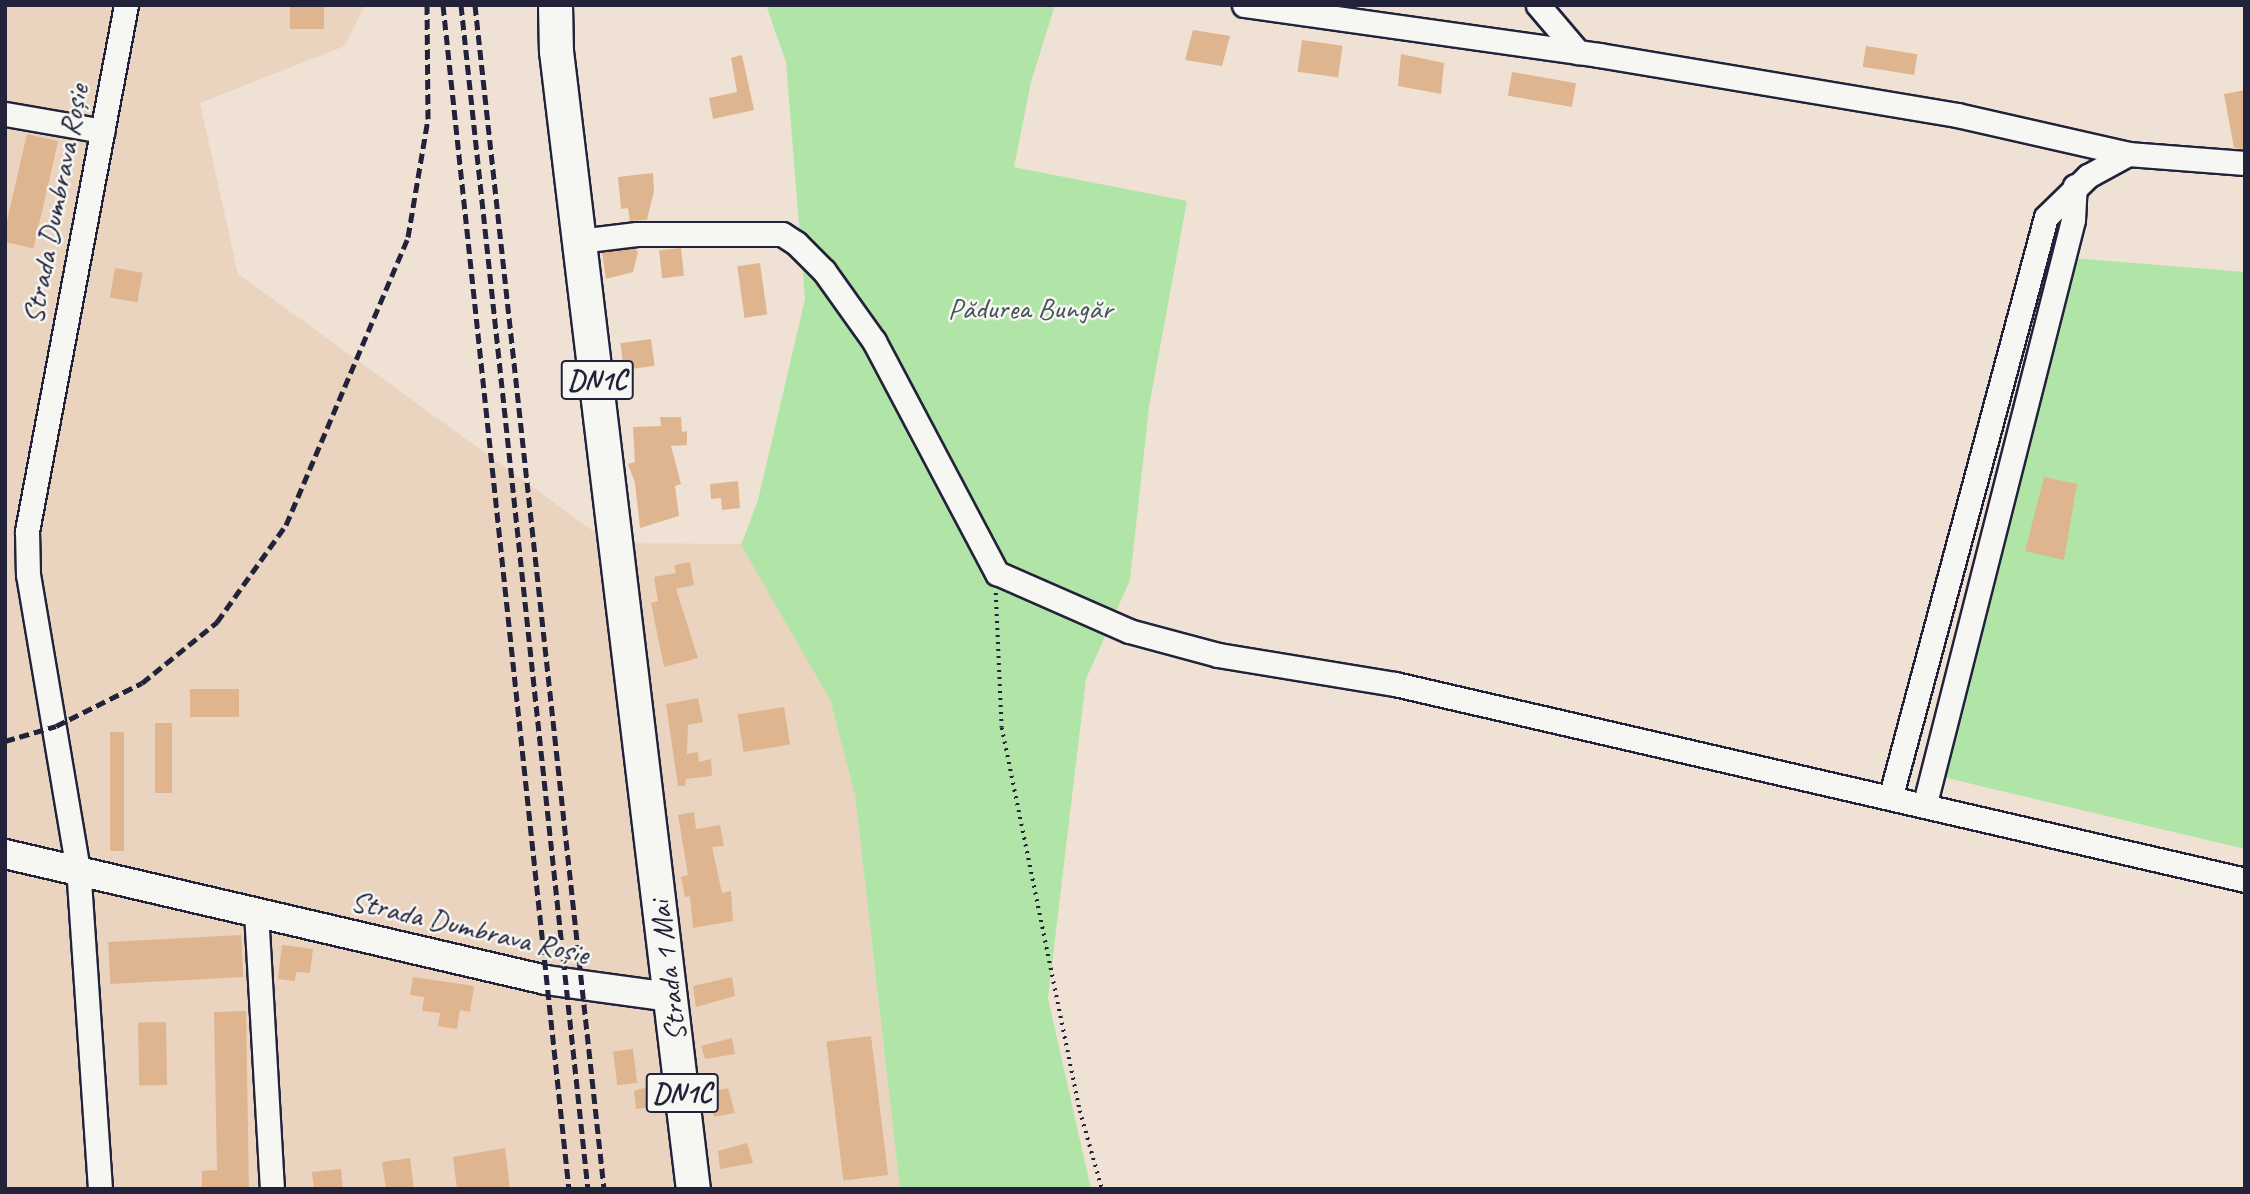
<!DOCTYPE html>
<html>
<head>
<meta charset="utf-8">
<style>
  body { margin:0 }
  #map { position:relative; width:2250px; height:1194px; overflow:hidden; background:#efe2d4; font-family:Caveat,sans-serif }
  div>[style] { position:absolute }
  .built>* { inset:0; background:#ead4bf }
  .green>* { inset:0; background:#b0e5a7 }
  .building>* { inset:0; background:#dfb58f; transform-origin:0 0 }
  .path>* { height:3.5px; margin-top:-1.75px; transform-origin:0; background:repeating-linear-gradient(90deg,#22223b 0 2px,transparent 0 7px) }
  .roads { filter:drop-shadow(2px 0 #22223b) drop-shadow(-2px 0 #22223b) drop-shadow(0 2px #22223b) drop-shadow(0 -2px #22223b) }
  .minor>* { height:23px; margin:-11.5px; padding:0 11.5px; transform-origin:11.5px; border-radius:11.5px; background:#f6f6f2 }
  .major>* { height:28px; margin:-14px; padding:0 14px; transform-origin:14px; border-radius:14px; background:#f6f6f2 }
  .highway>* { height:33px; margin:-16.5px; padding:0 16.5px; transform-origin:16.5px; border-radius:16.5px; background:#f6f6f2 }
  .rail>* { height:5px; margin-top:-2.5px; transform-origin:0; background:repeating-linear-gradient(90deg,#22223b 0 10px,transparent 0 15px) }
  span { translate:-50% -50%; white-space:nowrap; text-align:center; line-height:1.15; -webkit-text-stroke:5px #f6f6f2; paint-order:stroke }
  .shield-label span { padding:2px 5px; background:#f6f6f2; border:2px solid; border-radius:5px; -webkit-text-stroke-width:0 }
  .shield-label { font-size:28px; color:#22223b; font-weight:700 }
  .street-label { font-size:30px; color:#22223b }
  .park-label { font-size:30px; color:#465356 }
  .frame { position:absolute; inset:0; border:7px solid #22223b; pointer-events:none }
</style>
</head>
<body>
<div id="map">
  <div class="built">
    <div style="clip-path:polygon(5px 5px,365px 5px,345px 46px,200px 103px,238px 274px,610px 543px,741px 544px,830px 700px,855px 795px,900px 1189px,5px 1189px)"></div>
  </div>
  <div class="green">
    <div style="clip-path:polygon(766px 5px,1055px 5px,1031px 82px,1014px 167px,1187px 201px,1149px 407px,1130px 580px,1086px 679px,1048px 998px,1091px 1189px,900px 1189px,855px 795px,830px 700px,741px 545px,758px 500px,805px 299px,786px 62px)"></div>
    <div style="clip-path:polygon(2072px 258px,2245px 272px,2245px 849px,1934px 775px)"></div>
  </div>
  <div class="building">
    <div style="left:290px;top:5px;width:34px;height:24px"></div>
    <div style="clip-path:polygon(1193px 30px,1230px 36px,1222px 66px,1185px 60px)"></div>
    <div style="left:1302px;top:40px;width:41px;height:32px;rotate:8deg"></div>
    <div style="left:1866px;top:46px;width:52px;height:21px;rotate:9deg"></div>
    <div style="clip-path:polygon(1401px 54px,1444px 63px,1441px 94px,1398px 86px)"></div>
    <div style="clip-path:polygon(742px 55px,754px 110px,713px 119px,709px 98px,737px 92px,731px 58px)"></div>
    <div style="left:1512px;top:72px;width:65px;height:24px;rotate:10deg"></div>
    <div style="clip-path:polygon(2245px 90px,2245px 149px,2234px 148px,2224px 94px)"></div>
    <div style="left:27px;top:134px;width:32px;height:110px;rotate:13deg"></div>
    <div style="clip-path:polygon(653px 173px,654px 191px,647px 220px,630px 221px,628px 208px,621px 209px,618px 177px)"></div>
    <div style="clip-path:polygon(634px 248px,638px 252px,633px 272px,606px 279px,602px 252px)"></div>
    <div style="left:681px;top:248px;width:28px;height:22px;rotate:84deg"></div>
    <div style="left:760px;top:263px;width:52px;height:23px;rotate:82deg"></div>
    <div style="left:115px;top:268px;width:28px;height:30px;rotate:10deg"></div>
    <div style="left:651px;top:339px;width:27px;height:31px;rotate:82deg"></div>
    <div style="clip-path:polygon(660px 417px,681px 417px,682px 432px,687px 431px,687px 445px,671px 446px,681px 484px,675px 486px,679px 516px,640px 528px,635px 483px,628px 464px,635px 462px,633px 427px,661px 426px)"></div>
    <div style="clip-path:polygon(2044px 477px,2077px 484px,2064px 560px,2025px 551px)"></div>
    <div style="clip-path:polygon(738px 481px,740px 508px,722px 510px,721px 498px,711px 499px,710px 484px)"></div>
    <div style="clip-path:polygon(690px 562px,694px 585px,676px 589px,698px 658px,664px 667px,651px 603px,658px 601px,654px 577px,676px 573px,674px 565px)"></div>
    <div style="left:190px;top:689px;width:49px;height:28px"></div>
    <div style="clip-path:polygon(698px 698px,703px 722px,688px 725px,687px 754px,698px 752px,699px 762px,711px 759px,712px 776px,686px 779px,685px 786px,678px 786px,666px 704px)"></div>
    <div style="left:784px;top:707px;width:38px;height:47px;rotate:81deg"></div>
    <div style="left:155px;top:723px;width:17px;height:70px"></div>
    <div style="left:110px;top:732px;width:14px;height:119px"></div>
    <div style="clip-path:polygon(694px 812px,696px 829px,720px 825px,724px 846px,712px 847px,722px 893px,731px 891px,733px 921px,693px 928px,690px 896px,685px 897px,681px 877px,688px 875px,678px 815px)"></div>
    <div style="left:241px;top:935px;width:42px;height:133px;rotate:87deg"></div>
    <div style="clip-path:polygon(282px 945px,313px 949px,310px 973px,296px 972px,295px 981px,278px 979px)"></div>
    <div style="clip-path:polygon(413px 977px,474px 986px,470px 1012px,460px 1010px,457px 1029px,438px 1026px,440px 1013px,422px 1011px,424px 997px,410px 995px)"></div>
    <div style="clip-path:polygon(732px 977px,735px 996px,696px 1007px,693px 986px)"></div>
    <div style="clip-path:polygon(246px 1011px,249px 1189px,202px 1189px,202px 1171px,217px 1170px,214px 1012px)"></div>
    <div style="left:166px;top:1022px;width:63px;height:28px;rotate:89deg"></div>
    <div style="left:871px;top:1036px;width:140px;height:45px;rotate:83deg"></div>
    <div style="clip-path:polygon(732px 1038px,735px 1054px,705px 1059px,701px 1046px)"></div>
    <div style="left:633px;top:1049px;width:34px;height:20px;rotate:83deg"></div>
    <div style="clip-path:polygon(647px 1087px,653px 1107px,636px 1109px,634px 1091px)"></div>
    <div style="clip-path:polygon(728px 1088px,735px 1113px,714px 1117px,710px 1092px)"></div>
    <div style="clip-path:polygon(747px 1143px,753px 1163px,720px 1169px,718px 1151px)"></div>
    <div style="clip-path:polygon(505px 1148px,510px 1189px,457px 1189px,453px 1157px)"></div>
    <div style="clip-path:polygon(410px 1158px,414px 1189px,386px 1189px,382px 1162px)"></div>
    <div style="clip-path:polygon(341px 1169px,343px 1189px,314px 1189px,312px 1172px)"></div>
  </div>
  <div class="path">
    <div style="left:996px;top:593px;width:135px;rotate:87.5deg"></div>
    <div style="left:1002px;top:728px;width:391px;rotate:78.5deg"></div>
    <div style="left:1080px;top:1111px;width:81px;rotate:74.2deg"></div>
  </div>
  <div class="roads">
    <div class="minor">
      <div style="left:1244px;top:5px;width:359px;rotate:8deg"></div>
      <div style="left:1599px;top:55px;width:363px;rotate:9.5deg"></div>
      <div style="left:1957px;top:115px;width:175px;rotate:12.8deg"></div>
      <div style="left:2128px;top:154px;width:117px;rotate:4.4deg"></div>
      <div style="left:1538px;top:5px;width:62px;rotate:49.6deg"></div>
      <div style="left:5px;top:114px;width:99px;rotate:9.8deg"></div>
      <div style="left:579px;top:241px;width:58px;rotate:-6.9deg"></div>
      <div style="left:637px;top:234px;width:145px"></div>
      <div style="left:782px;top:234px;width:17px;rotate:33deg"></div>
      <div style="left:796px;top:243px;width:40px;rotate:45deg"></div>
      <div style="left:824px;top:271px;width:86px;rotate:54.5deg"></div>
      <div style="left:874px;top:341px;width:263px;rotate:62.1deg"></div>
      <div style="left:997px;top:573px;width:144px;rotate:23.7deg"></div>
      <div style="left:1129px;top:631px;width:92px;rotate:15.1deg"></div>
      <div style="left:1218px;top:655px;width:179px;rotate:9.3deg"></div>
      <div style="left:1395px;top:684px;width:872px;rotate:12.98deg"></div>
      <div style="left:1891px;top:795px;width:598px;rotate:-74.99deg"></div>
      <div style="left:2046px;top:217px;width:59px;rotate:-44.3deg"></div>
      <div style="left:2088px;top:176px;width:46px;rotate:-28.8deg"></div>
      <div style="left:1925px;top:803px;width:601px;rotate:-75.76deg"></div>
      <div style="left:2073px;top:220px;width:34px;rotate:-87deg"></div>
      <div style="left:256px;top:912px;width:277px;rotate:86.7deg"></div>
      <div style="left:100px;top:1189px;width:320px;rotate:-93.9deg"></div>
      <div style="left:78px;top:870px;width:299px;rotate:-99.6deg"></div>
      <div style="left:28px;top:575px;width:44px;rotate:-91.3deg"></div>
      <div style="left:27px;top:531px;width:535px;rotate:-79.34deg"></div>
    </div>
    <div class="major">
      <div style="left:5px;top:854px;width:555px;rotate:13.11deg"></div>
      <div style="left:546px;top:980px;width:125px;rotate:7.8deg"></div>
    </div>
    <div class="highway">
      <div style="left:555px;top:5px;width:46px;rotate:88.8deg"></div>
      <div style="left:556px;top:51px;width:1146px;rotate:83.14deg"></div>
    </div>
  </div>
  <div class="rail">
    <div style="left:443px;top:5px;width:1191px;rotate:83.93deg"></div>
    <div style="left:461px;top:5px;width:1191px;rotate:83.88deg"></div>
    <div style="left:475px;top:5px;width:1191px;rotate:83.78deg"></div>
    <div style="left:5px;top:741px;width:53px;rotate:-16.4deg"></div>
    <div style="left:56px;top:726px;width:96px;rotate:-26.6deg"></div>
    <div style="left:142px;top:683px;width:97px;rotate:-39.1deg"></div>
    <div style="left:217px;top:622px;width:119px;rotate:-54.6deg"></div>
    <div style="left:286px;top:525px;width:313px;rotate:-67deg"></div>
    <div style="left:408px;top:237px;width:120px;rotate:-80.4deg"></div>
    <div style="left:428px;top:119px;width:114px;rotate:-90.5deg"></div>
  </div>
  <div class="shield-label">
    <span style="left:597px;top:380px">DN1C</span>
    <span style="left:682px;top:1093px">DN1C</span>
  </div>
  <div class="street-label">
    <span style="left:55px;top:204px;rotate:-79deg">Strada Dumbrava Roșie</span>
    <span style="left:470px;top:927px;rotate:13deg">Strada Dumbrava Roșie</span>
    <span style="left:668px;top:971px;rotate:-97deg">Strada 1 Mai</span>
  </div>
  <div class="park-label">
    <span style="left:1030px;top:308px">Pădurea Bungăr</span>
  </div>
  <div class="frame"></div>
</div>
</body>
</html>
